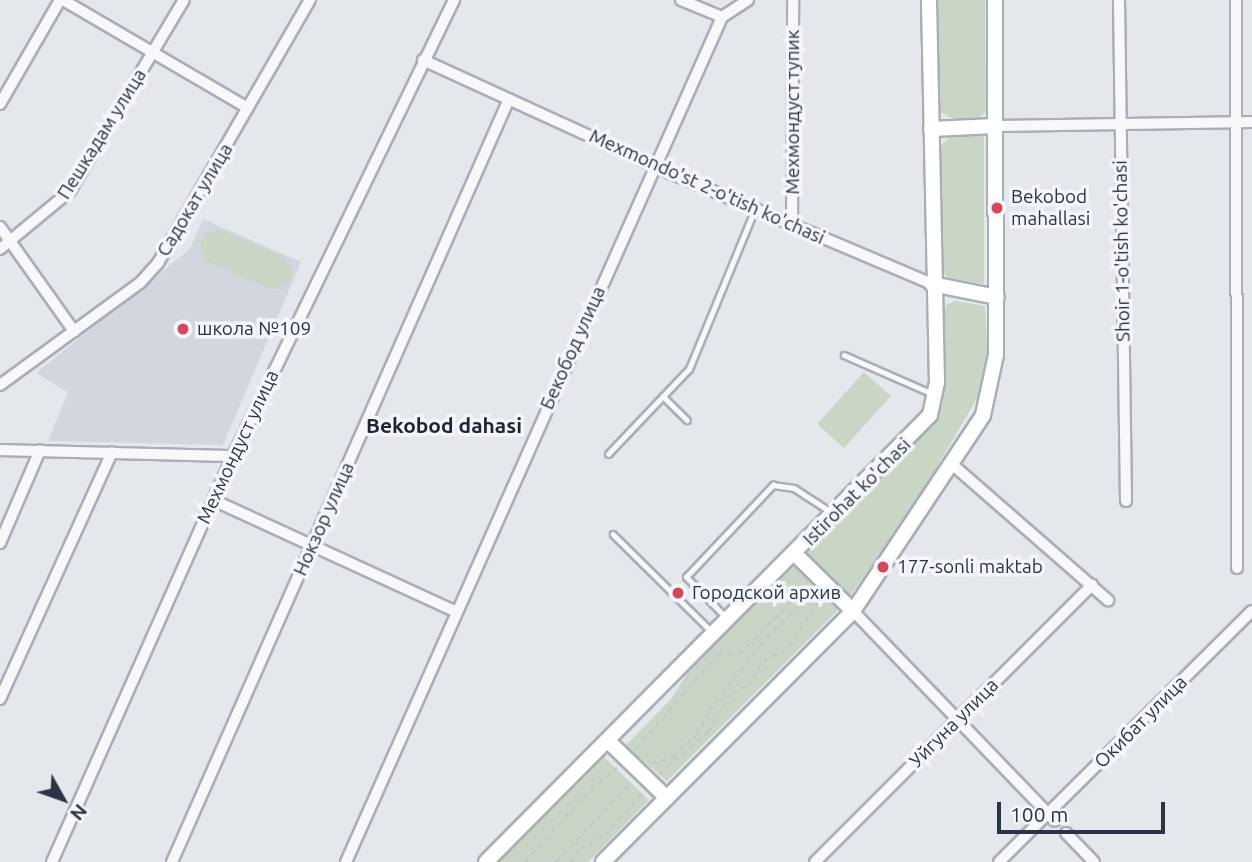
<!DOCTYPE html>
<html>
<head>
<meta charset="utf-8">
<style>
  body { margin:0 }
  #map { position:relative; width:1252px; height:862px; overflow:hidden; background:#e4e7ec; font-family:Ubuntu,sans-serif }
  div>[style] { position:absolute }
  .built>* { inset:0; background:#d2d6de }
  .green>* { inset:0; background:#c9d6c5; transform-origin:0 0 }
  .path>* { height:2px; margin-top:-1px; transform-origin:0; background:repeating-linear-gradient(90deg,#c2c5cb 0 5px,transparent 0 10px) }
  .roads { filter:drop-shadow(2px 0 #a9aeb7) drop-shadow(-2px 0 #a9aeb7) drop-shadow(0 2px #a9aeb7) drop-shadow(0 -2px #a9aeb7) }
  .service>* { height:4.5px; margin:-2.25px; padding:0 2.25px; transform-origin:2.25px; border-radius:2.25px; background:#f7f8fa }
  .minor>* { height:10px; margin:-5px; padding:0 5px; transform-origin:5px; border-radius:5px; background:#f7f8fa }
  .secondary>* { height:14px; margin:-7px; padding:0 7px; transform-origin:7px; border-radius:7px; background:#fff }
  .dots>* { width:19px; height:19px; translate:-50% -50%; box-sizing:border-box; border:4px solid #f4f6f9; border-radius:50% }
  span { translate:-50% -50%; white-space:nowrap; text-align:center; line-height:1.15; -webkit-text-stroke:7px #f4f6f9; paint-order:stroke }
  .street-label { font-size:19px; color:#2b3445 }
  .poi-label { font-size:19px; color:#2b3445 }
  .left { translate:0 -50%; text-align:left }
  .neighbourhood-label { font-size:21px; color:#1d2536; font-weight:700 }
  .north { position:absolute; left:28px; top:764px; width:70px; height:70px; -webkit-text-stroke:5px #f4f6f9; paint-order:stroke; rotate:130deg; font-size:19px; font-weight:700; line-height:28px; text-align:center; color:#2b3445 }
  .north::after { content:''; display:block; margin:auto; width:24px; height:32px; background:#2b3445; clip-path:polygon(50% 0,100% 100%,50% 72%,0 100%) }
  .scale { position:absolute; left:997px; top:802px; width:168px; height:32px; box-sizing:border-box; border:4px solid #2b3445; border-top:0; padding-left:9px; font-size:21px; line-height:24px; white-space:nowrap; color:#2b3445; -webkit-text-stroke:5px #f4f6f9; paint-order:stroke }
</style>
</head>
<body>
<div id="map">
  <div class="built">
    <div style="clip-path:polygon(203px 219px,301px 262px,223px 445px,48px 441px,68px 392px,36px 373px,190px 249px)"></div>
  </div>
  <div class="green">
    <div style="clip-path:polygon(936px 0,985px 0,986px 112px,976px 120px,955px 120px,937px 110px)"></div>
    <div style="clip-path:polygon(984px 134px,984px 284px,949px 278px,940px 271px,938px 148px,952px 136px)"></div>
    <div style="clip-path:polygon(218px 229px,283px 256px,292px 270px,290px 282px,280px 289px,269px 289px,205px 260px,200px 243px,207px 233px)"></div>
    <div style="clip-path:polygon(956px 301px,985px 306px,988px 363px,980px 393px,911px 511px,849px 597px,805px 556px,938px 419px,943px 402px,944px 312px,947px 304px)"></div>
    <div style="left:864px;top:372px;width:36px;height:70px;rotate:42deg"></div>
    <div style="clip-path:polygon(796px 564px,841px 607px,667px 781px,625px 746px,671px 699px,689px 671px)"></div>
    <div style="clip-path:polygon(603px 756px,649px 800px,588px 862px,498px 862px)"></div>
  </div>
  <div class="path">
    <div style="left:636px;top:749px;width:125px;rotate:-49.2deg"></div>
    <div style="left:718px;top:654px;width:21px"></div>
    <div style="left:739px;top:654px;width:99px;rotate:-45deg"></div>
    <div style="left:651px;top:763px;width:22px;rotate:-13deg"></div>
    <div style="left:672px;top:758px;width:34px;rotate:-43deg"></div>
    <div style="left:697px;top:735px;width:27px;rotate:-63deg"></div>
    <div style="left:709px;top:711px;width:83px;rotate:-51.9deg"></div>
    <div style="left:760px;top:646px;width:79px;rotate:-46.5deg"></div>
    <div style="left:659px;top:774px;width:65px;rotate:-40.6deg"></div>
    <div style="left:708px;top:732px;width:46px;rotate:-58.4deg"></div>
    <div style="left:732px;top:693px;width:18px;rotate:-27deg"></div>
    <div style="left:748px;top:685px;width:28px;rotate:-58deg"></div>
    <div style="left:763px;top:661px;width:30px;rotate:-27deg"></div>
    <div style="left:790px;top:647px;width:60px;rotate:-58.7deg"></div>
    <div style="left:525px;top:862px;width:87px;rotate:-48.3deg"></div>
    <div style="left:583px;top:797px;width:45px;rotate:-40.5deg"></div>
    <div style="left:556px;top:862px;width:110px;rotate:-46.5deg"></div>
    <div style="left:570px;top:862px;width:16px;rotate:-52deg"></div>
    <div style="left:580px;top:849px;width:29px;rotate:-29deg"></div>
    <div style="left:605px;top:835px;width:55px;rotate:-47.9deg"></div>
  </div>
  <div class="roads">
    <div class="service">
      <div style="left:844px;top:355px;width:97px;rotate:23.7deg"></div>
      <div style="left:663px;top:396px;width:34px;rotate:45deg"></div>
      <div style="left:608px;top:454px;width:117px;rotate:-46.4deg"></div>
      <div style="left:689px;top:369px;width:173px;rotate:-67.6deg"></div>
      <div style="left:613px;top:534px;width:138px;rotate:44.7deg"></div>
      <div style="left:726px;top:618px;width:57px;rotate:-134.3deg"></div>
      <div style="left:686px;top:577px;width:127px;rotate:-46.6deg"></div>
      <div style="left:773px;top:485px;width:21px;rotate:8deg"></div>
      <div style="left:794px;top:488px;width:44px;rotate:33deg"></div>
    </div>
    <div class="minor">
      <div style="left:63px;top:0;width:214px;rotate:30.3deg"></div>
      <div style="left:681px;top:0;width:44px;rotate:22.5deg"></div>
      <div style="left:1119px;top:0;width:501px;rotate:89.2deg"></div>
      <div style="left:1236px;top:0;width:568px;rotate:89.9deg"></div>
      <div style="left:423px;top:60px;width:254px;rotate:24.6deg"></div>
      <div style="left:654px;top:166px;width:302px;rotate:23deg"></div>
      <div style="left:0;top:104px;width:120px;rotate:-60deg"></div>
      <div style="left:996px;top:126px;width:256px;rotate:-0.9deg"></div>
      <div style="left:792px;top:224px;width:224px;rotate:-89.7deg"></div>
      <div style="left:0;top:227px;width:128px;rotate:54.6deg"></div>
      <div style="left:0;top:249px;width:91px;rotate:-39.6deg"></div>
      <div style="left:70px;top:191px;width:222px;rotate:-59.2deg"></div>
      <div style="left:0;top:385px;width:173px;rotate:-36.1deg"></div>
      <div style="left:140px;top:283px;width:27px;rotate:-48deg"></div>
      <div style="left:158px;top:263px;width:304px;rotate:-60deg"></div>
      <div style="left:0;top:450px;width:233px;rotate:1.5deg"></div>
      <div style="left:953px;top:465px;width:206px;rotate:41.1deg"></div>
      <div style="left:213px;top:500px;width:268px;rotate:24.7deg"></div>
      <div style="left:0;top:543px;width:101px;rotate:-66.7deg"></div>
      <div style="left:853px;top:611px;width:291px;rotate:46.1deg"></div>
      <div style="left:0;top:699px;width:271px;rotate:-65.6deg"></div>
      <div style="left:1066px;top:833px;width:40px;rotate:46deg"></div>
      <div style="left:52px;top:862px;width:445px;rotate:-66deg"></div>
      <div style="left:233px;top:456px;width:507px;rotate:-64.14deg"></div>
      <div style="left:172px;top:862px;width:834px;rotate:-66.17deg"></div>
      <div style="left:346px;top:862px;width:925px;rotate:-66.01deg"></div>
      <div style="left:722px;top:17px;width:31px;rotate:-33deg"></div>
      <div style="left:815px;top:862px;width:392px;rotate:-45deg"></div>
      <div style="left:999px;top:862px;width:356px;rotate:-44.8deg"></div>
    </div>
    <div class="secondary">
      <div style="left:931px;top:129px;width:65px;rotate:-2.6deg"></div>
      <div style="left:932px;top:284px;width:66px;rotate:11.3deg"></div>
      <div style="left:795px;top:554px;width:81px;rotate:44.5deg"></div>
      <div style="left:608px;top:741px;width:82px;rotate:44deg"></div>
      <div style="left:486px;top:862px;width:630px;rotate:-45.19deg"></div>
      <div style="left:930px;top:415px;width:33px;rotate:-78deg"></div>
      <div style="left:937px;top:383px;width:383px;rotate:-91.2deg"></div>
      <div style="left:603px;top:862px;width:354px;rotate:-45.1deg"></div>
      <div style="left:853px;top:611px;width:235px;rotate:-56.4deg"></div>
      <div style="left:983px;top:415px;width:61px;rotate:-77.8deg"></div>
      <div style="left:996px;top:355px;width:355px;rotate:-90.2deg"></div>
    </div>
  </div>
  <div class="dots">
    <div style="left:997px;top:208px;background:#d1495b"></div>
    <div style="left:183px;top:329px;background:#d1495b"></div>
    <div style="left:883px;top:567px;background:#d1495b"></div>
    <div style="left:678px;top:593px;background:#d1495b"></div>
  </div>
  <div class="street-label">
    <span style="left:793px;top:112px;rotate:-90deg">Мехмондуст тупик</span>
    <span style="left:102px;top:134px;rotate:-58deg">Пешкадам улица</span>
    <span style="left:707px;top:187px;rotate:24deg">Mexmondo'st 2-o'tish ko'chasi</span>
    <span style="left:195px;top:200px;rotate:-59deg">Садокат улица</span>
    <span style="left:1122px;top:251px;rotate:-91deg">Shoir 1-o'tish ko'chasi</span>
    <span style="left:573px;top:348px;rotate:-66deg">Бекобод улица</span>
    <span style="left:238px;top:447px;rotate:-65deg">Мехмондуст улица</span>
    <span style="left:857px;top:492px;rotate:-45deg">Istirohat ko'chasi</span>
    <span style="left:324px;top:519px;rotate:-66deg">Нокзор улица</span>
    <span style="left:1141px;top:722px;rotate:-45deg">Окибат улица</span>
    <span style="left:954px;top:723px;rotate:-45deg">Уйгуна улица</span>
  </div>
  <div class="poi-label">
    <span class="left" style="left:1011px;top:208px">Bekobod<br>mahallasi</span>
    <span class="left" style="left:197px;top:329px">школа №109</span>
    <span class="left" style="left:897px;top:567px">177-sonli maktab</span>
    <span class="left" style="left:692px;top:593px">Городской архив</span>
  </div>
  <div class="neighbourhood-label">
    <span style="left:444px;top:425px">Bekobod dahasi</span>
  </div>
  <div class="north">N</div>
  <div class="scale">100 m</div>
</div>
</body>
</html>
